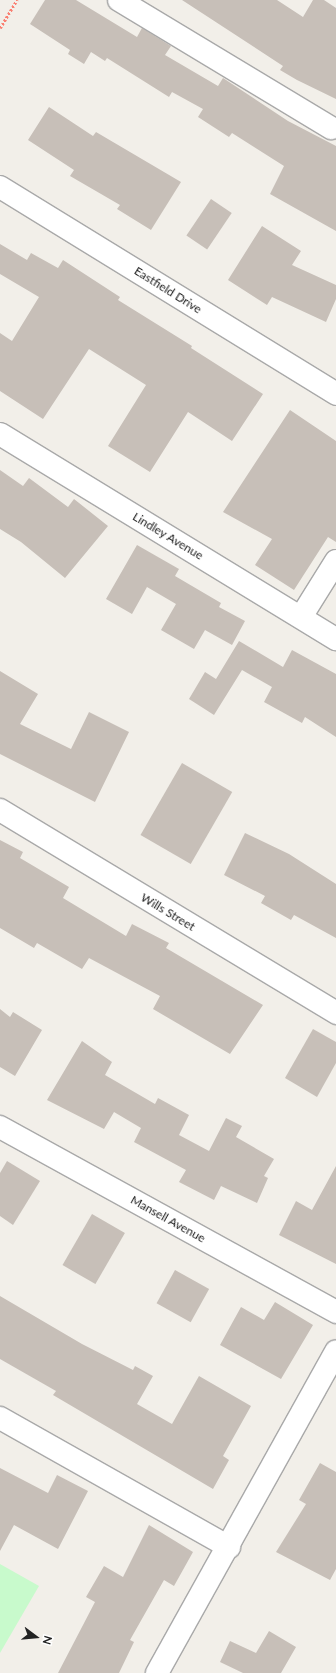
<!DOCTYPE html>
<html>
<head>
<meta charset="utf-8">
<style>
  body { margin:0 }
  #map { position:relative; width:336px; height:1673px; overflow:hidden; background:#f2efe9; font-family:Lato,sans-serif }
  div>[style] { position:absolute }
  .park>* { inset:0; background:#c8facc }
  .building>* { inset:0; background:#c7bfb8; transform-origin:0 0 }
  .path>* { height:2.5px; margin-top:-1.25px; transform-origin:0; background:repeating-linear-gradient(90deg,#fa8072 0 2px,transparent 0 4px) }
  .roads { filter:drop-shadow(1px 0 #a9a9a9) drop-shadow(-1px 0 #a9a9a9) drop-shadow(0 1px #a9a9a9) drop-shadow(0 -1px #a9a9a9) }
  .minor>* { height:22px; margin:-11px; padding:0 11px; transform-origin:11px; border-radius:11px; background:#fff }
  span { translate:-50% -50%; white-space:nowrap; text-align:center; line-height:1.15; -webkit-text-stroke:3px #fff; paint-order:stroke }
  .street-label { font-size:12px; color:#222 }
  .north { position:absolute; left:16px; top:1617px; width:40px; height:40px; -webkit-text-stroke:3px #fff; paint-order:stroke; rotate:106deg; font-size:11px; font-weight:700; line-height:16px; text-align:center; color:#222 }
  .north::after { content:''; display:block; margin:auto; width:14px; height:18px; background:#222; clip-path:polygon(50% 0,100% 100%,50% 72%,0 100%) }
</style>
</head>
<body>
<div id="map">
  <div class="park">
    <div style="clip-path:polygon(0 1564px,39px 1586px,0 1653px)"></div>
  </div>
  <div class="building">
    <div style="clip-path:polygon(45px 0,76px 0,137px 37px,142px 28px,171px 46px,165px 55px,218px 86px,223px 78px,288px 121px,336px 146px,336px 231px,270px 194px,284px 166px,232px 133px,229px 137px,198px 117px,203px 109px,172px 92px,169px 97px,107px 58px,105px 61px,91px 52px,84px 64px,68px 54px,70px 50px,30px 24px)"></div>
    <div style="clip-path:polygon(182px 0,277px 0,303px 17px,313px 0,324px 0,336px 8px,336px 99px,297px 80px,280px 70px,283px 66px)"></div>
    <div style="clip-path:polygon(49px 107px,93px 136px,96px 132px,181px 182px,151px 230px,117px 209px,120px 205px,70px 176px,74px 170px,28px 140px)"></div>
    <div style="left:211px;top:199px;width:25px;height:44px;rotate:34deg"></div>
    <div style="clip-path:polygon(262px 226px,301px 251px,292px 265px,336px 285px,336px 299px,326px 322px,272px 297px,267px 305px,228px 280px)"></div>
    <div style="clip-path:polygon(0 244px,27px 260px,31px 253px,58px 268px,63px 260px,120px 297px,118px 300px,192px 346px,191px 348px,263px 394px,232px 441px,188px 412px,150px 472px,108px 446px,146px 385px,89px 349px,43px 419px,0 391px,0 333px,12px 341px,39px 297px,0 274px)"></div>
    <div style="clip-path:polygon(290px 410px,336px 441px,336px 542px,328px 537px,294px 590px,255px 565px,272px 539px,223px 512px)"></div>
    <div style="clip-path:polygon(0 470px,23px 486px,29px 478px,68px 507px,74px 499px,108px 526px,65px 578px,21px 542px,0 529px)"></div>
    <div style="clip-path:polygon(137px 545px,179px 569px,175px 576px,221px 603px,219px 607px,245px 621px,232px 645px,205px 630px,194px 649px,161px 630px,176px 604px,147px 587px,132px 614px,106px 599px)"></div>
    <div style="clip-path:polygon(239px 641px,283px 667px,292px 650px,336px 674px,336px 737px,305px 717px,302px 723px,264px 702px,272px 687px,242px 670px,214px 715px,189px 699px,205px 672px,216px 679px)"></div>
    <div style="clip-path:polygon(0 671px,38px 694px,20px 724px,71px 749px,89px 712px,129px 732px,95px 802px,0 754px)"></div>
    <div style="left:182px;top:763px;width:58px;height:83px;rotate:30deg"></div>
    <div style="clip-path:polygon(245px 833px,289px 854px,336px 884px,336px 938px,294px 915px,291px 920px,261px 903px,265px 896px,224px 875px)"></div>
    <div style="clip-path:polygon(0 840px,23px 852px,20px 858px,69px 887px,63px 898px,126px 936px,132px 924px,169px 943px,166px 948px,263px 1005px,230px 1054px,153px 1009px,160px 996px,89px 958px,82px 969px,37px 943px,34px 948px,0 928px)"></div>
    <div style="clip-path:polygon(0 1009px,10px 1017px,13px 1012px,42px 1030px,15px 1076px,0 1067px)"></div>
    <div style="clip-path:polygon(313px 1029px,336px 1042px,336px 1063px,317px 1097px,285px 1078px)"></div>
    <div style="clip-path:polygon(82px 1041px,112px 1062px,105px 1075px,155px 1104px,158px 1098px,189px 1115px,179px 1135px,209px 1151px,226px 1118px,242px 1126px,236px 1137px,274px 1159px,264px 1176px,268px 1178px,257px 1203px,221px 1186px,214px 1200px,179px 1182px,186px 1170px,134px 1142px,141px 1128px,114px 1112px,104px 1129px,47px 1100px)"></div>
    <div style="clip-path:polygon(7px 1161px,40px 1181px,13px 1225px,0 1216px,0 1173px)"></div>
    <div style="clip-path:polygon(336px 1166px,336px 1264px,279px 1235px,296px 1201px,312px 1210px)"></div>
    <div style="left:92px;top:1214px;width:38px;height:59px;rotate:30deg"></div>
    <div style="left:175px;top:1270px;width:39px;height:38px;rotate:29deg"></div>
    <div style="clip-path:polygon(0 1296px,82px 1344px,133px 1370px,135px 1366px,153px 1376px,137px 1404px,172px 1424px,199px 1376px,251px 1406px,223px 1456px,229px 1460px,213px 1489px,53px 1395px,56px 1391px,0 1359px)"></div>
    <div style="clip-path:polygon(275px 1302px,313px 1325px,281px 1379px,220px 1345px,241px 1307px,264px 1320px)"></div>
    <div style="clip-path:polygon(320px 1463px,336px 1472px,336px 1569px,330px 1580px,276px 1552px,306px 1504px,299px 1500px)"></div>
    <div style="clip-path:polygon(0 1468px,48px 1493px,57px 1475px,88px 1491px,58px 1549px,14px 1525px,0 1551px)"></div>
    <div style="clip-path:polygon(149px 1525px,193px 1552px,174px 1586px,164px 1580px,130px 1640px,134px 1642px,119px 1673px,58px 1673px,95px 1602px,86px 1597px,104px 1566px,123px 1577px)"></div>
    <div style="clip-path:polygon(269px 1631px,296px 1647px,281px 1673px,243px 1673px,220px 1662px,230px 1641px,256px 1653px)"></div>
  </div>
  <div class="path">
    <div style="left:0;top:28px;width:33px;rotate:-59deg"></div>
  </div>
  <div class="roads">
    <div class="minor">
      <div style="left:119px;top:0;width:248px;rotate:31.1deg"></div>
      <div style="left:0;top:187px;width:395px;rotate:31.6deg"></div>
      <div style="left:0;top:434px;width:394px;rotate:31.4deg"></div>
      <div style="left:301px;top:617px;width:66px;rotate:-58deg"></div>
      <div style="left:0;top:810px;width:393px;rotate:31.1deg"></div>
      <div style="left:0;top:1127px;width:384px;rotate:28.8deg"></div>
      <div style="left:0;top:1418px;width:263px;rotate:29.4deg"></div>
      <div style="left:157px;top:1673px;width:368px;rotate:-60.9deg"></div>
    </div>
  </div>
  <div class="street-label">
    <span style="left:168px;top:290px;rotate:32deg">Eastfield Drive</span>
    <span style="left:168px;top:536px;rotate:31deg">Lindley Avenue</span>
    <span style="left:168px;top:912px;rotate:31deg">Wills Street</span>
    <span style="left:168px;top:1219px;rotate:29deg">Mansell Avenue</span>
  </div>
  <div class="north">N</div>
</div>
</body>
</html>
